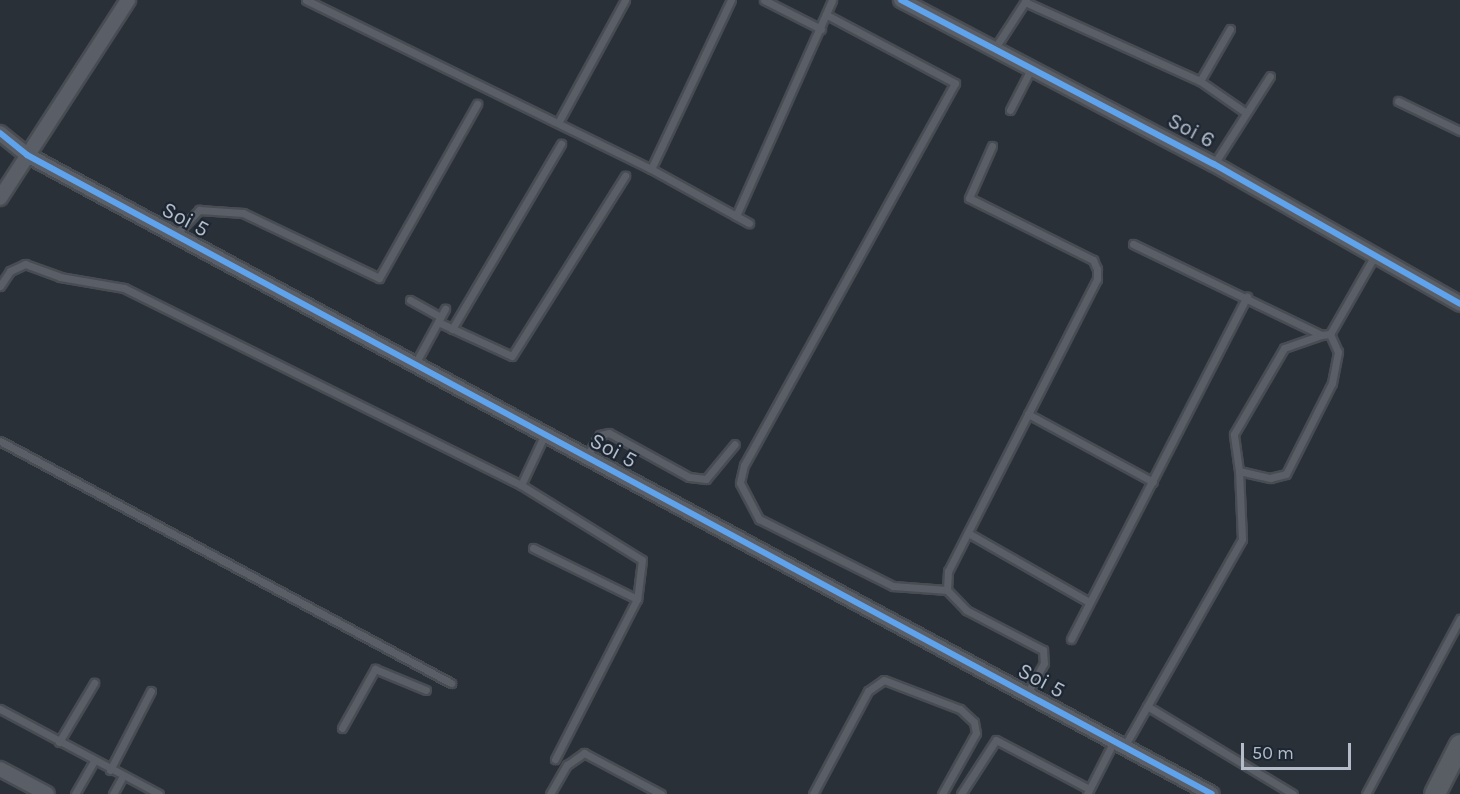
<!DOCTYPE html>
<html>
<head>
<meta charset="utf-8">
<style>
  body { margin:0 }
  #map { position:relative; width:1460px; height:794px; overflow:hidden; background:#2a3038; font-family:Karla,sans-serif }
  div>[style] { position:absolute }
  .roads { filter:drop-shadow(2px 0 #484c53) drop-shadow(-2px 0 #484c53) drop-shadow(0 2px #484c53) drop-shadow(0 -2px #484c53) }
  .service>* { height:7px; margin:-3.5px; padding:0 3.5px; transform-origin:3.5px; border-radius:3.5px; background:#5a5e66 }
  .minor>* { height:14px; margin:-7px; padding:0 7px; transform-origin:7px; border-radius:7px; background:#5a5e66 }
  .secondary>* { height:20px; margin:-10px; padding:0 10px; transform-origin:10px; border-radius:10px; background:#595d64 }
  .cycleway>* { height:6px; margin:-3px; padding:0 3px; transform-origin:3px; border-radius:3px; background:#60a3ed }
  span { translate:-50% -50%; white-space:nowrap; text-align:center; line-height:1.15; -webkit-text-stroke:4.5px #1d2633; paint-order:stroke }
  .street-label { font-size:22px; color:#b4bcc9 }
  .scale { position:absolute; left:1241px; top:743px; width:110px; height:27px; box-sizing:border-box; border:3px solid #b4bcc9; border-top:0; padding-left:8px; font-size:18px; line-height:21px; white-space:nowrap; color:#b4bcc9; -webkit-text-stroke:4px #1d2633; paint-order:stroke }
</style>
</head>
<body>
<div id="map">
  <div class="roads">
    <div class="service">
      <div style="left:306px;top:0;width:384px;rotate:26.1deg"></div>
      <div style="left:651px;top:169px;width:187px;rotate:-64.7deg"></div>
      <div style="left:764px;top:0;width:64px;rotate:27deg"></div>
      <div style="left:1025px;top:2px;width:192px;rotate:24.3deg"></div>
      <div style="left:827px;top:15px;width:145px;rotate:28deg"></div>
      <div style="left:955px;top:83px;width:436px;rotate:118.9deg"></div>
      <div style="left:744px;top:465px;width:18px;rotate:103deg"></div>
      <div style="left:740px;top:483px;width:41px;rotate:62.2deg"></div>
      <div style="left:759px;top:519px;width:150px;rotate:26.6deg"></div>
      <div style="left:893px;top:586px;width:54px;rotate:4.2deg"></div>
      <div style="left:1230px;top:29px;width:60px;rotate:120deg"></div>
      <div style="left:1200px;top:81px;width:56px;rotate:34.8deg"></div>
      <div style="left:995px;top:48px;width:57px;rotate:-57.1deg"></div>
      <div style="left:1398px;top:101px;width:69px;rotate:25.8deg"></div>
      <div style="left:1010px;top:110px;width:48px;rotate:-62.9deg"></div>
      <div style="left:558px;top:123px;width:140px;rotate:-61.4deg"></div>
      <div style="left:992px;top:146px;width:57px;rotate:113.9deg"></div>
      <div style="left:969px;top:198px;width:139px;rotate:26.6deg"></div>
      <div style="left:1093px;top:260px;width:10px;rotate:66deg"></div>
      <div style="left:1097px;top:269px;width:10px;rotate:90deg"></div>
      <div style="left:1097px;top:279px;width:328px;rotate:117deg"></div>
      <div style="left:948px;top:571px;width:19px;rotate:93deg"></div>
      <div style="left:947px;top:590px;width:28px;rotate:46deg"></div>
      <div style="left:966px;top:610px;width:87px;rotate:27.5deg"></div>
      <div style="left:1043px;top:650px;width:13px;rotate:86deg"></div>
      <div style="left:1044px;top:663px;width:35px;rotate:119deg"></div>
      <div style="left:1214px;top:164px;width:104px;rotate:-57.5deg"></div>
      <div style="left:651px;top:169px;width:112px;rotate:28.9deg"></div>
      <div style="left:736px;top:216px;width:236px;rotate:-66deg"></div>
      <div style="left:175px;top:235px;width:35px;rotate:-46deg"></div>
      <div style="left:199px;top:210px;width:44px;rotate:3.9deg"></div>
      <div style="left:243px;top:213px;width:151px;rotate:25.5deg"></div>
      <div style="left:379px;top:278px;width:200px;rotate:-60.6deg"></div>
      <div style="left:1133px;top:244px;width:209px;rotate:25.8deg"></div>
      <div style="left:1321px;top:335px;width:9px;rotate:-6deg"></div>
      <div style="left:1330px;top:334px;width:91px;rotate:-60.3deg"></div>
      <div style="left:0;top:286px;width:18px;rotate:-56deg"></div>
      <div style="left:10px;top:271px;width:17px;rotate:-25deg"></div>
      <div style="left:25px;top:264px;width:37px;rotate:20deg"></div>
      <div style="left:60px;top:277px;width:65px;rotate:9.8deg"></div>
      <div style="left:124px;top:288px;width:443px;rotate:26.4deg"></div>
      <div style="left:521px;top:485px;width:56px;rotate:-64.8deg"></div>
      <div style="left:410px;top:300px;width:35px;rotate:29deg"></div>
      <div style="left:438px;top:322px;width:81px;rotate:24.7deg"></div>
      <div style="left:512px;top:356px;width:213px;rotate:-57.9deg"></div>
      <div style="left:452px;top:329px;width:215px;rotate:-59.5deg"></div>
      <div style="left:415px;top:364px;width:63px;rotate:-61.4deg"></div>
      <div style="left:1028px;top:414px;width:142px;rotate:28.5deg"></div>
      <div style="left:0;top:441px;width:512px;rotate:28.22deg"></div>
      <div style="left:586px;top:457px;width:26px;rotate:-58deg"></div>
      <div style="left:600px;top:435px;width:9px;rotate:-13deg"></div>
      <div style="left:609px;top:433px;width:91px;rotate:28.8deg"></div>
      <div style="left:689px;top:477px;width:17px;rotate:7deg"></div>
      <div style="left:706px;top:479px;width:45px;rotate:-50.4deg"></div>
      <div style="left:1239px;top:471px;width:37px;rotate:-98deg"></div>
      <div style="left:1234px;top:434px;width:99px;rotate:-59.8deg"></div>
      <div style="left:1284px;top:348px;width:39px;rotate:-19deg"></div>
      <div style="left:521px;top:485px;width:142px;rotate:31.8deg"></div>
      <div style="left:642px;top:560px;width:39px;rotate:97deg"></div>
      <div style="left:637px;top:599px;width:180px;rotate:117.1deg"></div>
      <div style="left:968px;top:533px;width:139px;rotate:29.7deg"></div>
      <div style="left:533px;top:548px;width:116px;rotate:26.1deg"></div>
      <div style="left:1071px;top:639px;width:385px;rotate:-62.8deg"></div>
      <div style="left:1147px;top:706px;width:170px;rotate:31.1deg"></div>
      <div style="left:0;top:709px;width:180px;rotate:28.1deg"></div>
      <div style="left:342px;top:728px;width:68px;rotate:-60.8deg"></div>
      <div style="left:375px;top:669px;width:55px;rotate:22.4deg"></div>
      <div style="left:59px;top:742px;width:69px;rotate:-59.3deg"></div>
      <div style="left:1124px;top:747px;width:239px;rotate:-60.4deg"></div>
      <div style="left:1242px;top:539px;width:68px;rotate:-92.5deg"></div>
      <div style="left:1239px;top:471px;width:32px;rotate:13deg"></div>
      <div style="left:1270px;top:478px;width:16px;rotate:-14deg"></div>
      <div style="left:1286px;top:474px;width:102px;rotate:-63.2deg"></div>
      <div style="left:1332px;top:383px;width:32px;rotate:-79deg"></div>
      <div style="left:1338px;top:352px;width:20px;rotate:-114deg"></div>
      <div style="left:110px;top:770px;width:89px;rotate:-62.6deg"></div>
      <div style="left:75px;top:794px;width:38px;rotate:-60deg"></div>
      <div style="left:113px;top:794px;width:21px;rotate:-61deg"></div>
      <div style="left:550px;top:794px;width:34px;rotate:-60deg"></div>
      <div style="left:567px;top:765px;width:21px;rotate:-35deg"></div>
      <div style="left:584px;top:753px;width:87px;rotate:28deg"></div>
      <div style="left:813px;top:794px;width:117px;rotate:-61.9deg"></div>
      <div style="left:868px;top:691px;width:19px;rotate:-35deg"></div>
      <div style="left:884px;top:680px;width:81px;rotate:20.9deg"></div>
      <div style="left:960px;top:709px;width:19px;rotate:43deg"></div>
      <div style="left:974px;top:722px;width:11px;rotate:80deg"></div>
      <div style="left:976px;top:733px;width:70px;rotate:119.1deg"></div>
      <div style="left:961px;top:794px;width:64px;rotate:-57.1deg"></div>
      <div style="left:996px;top:740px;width:105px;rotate:27.8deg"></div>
      <div style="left:1087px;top:794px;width:59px;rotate:-63deg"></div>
      <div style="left:1366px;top:794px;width:199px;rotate:-61.8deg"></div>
    </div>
    <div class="minor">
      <div style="left:901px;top:0;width:353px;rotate:27.7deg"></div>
      <div style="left:1214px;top:164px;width:283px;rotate:29.6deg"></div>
      <div style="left:0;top:133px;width:35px;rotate:39deg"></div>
      <div style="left:27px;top:155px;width:1346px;rotate:28.34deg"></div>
      <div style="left:0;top:198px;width:236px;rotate:-57.1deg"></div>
      <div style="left:0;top:769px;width:53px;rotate:28deg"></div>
    </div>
    <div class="secondary">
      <div style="left:1435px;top:794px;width:55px;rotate:-63deg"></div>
    </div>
  </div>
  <div class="cycleway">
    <div style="left:901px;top:0;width:353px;rotate:27.7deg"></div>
    <div style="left:1214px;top:164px;width:283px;rotate:29.6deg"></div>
    <div style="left:0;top:133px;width:35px;rotate:39deg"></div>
    <div style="left:27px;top:155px;width:1346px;rotate:28.34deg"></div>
  </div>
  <div class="street-label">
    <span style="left:1191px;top:131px;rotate:28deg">Soi 6</span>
    <span style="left:185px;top:220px;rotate:28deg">Soi 5</span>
    <span style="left:613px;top:451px;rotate:28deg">Soi 5</span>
    <span style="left:1041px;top:681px;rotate:28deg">Soi 5</span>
  </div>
  <div class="scale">50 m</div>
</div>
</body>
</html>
